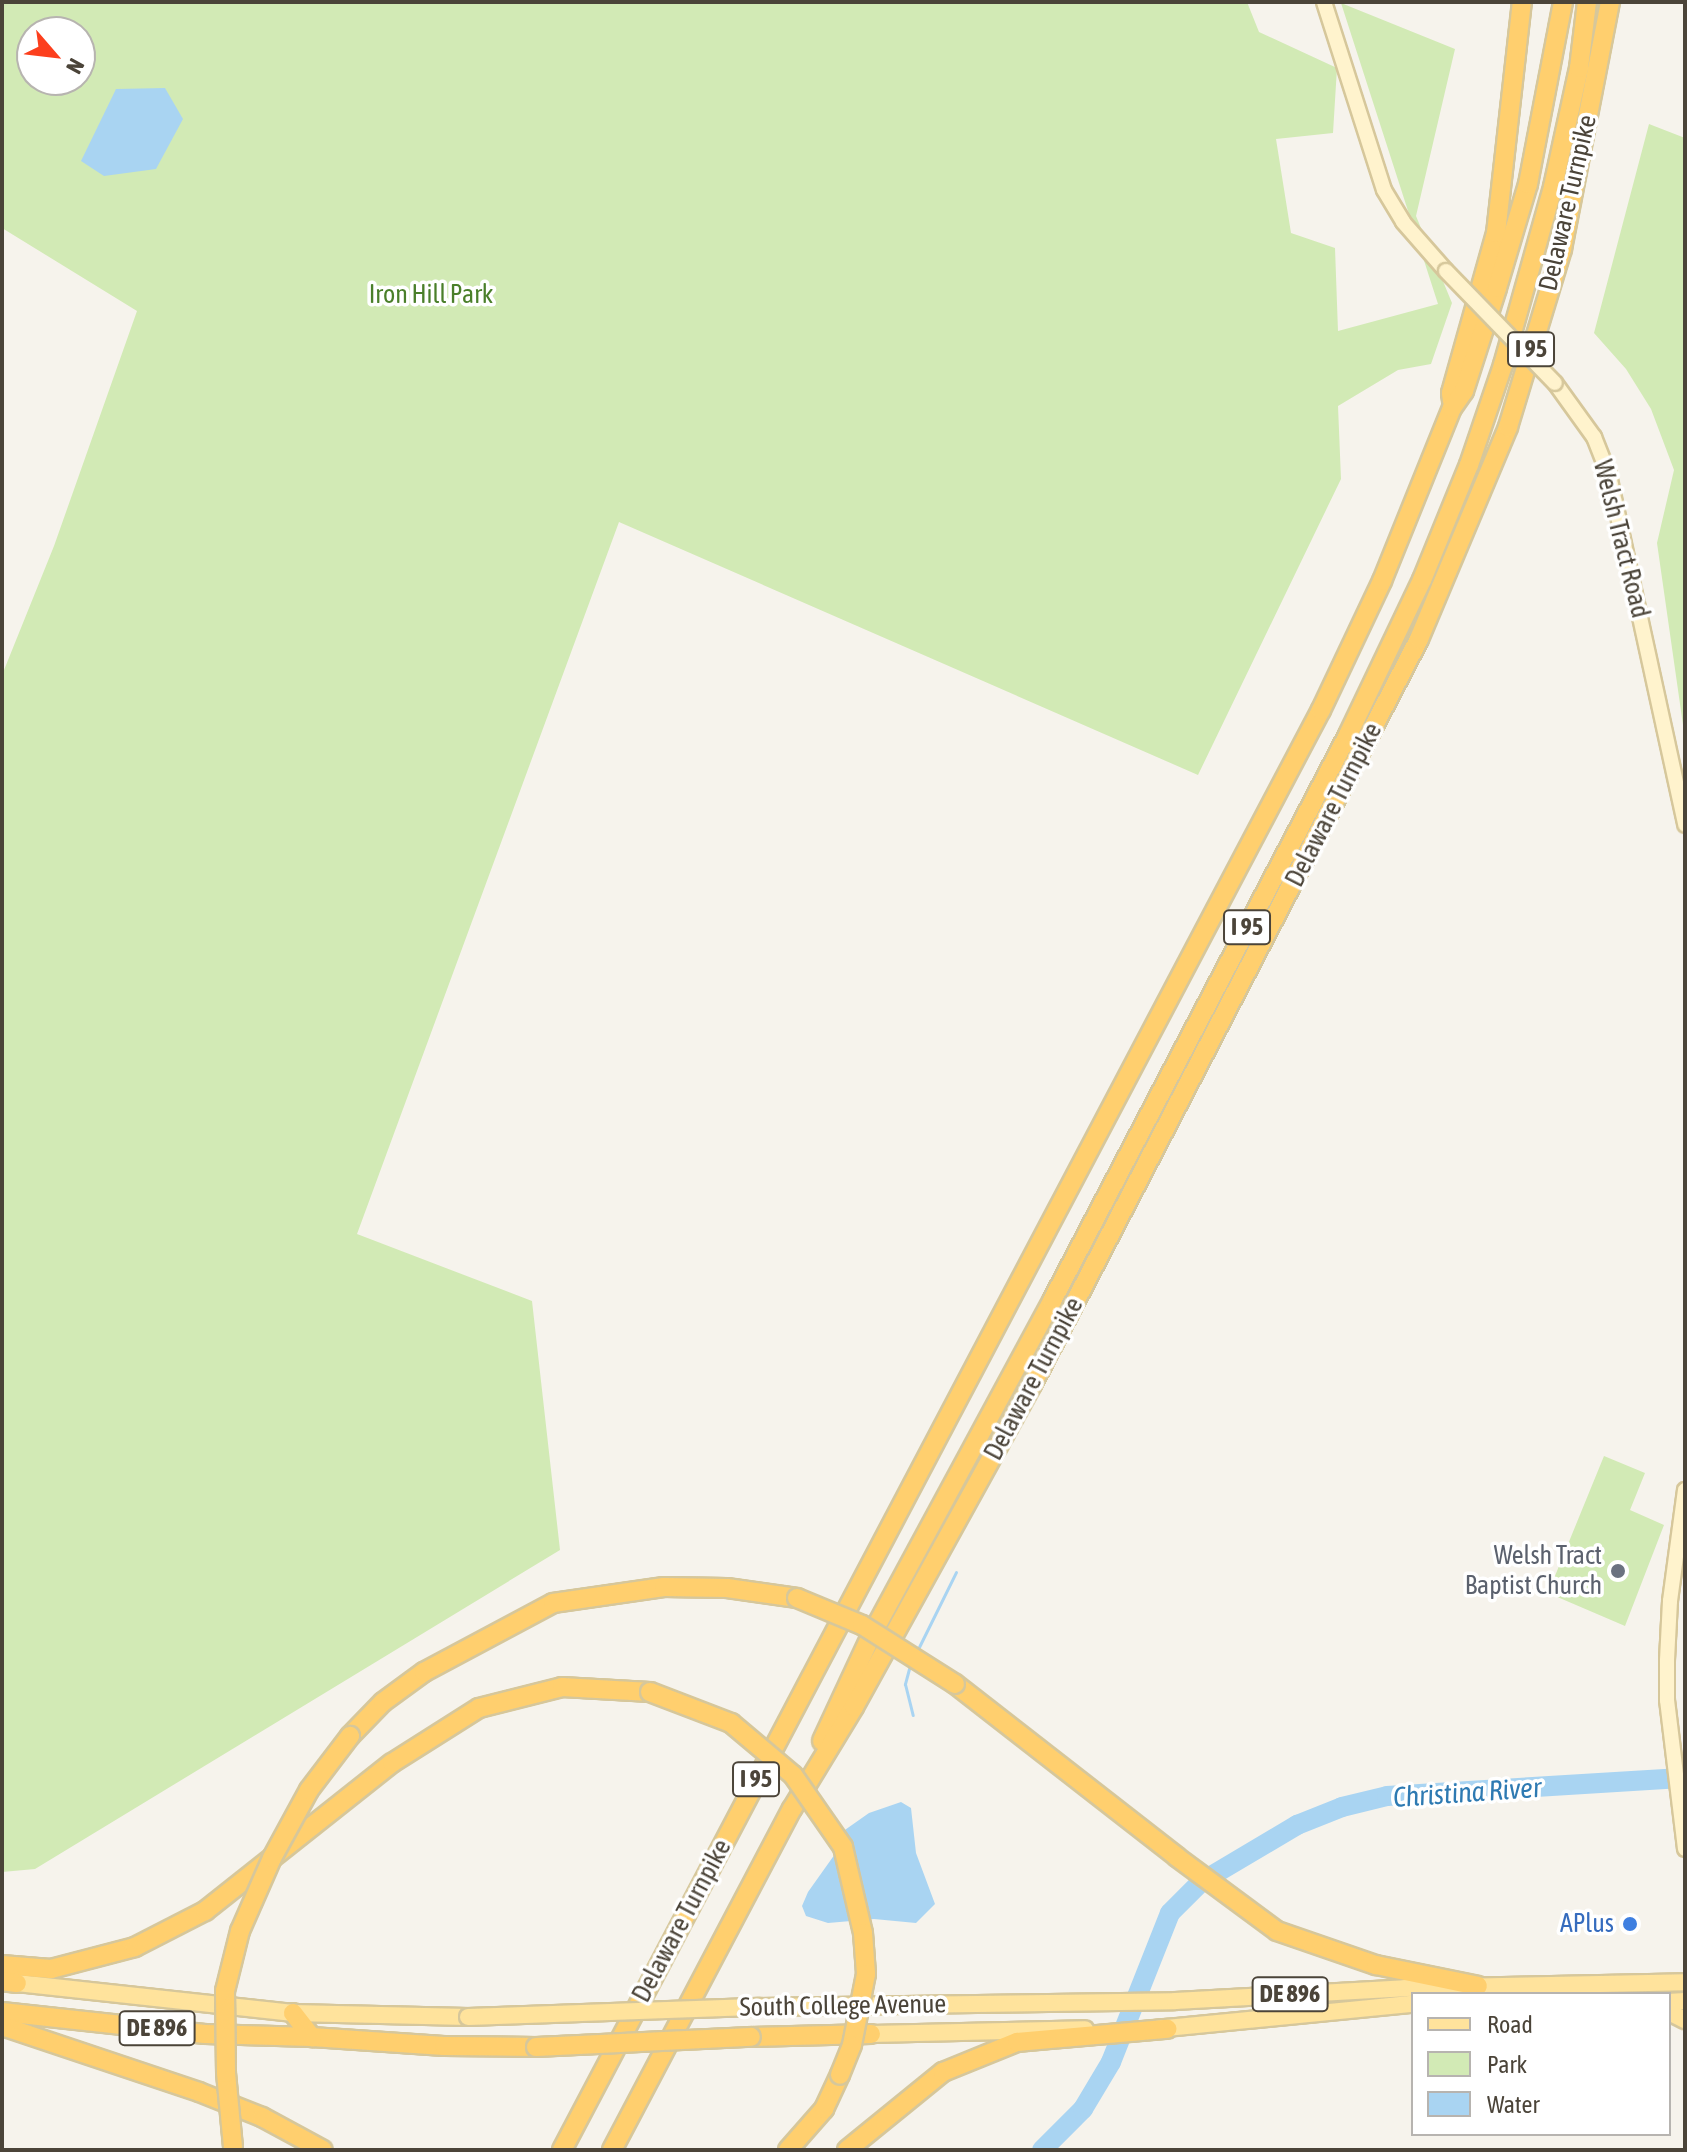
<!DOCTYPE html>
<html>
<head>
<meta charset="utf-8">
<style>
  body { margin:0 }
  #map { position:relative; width:1687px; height:2152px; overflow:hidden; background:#f6f3ec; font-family:"Asap Condensed",sans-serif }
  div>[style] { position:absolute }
  .green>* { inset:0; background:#d2eab5 }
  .water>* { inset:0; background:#a9d4f2 }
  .stream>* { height:3px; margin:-1.5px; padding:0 1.5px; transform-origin:1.5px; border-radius:1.5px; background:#a9d4f2 }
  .river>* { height:20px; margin:-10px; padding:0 10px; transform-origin:10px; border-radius:10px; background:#a9d4f2 }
  .roads { filter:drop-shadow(2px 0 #d6c79b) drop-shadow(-2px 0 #d6c79b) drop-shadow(0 2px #d6c79b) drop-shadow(0 -2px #d6c79b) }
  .secondary>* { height:14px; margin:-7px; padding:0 7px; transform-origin:7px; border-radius:7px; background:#fff3cd }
  .primary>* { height:16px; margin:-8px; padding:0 8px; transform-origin:8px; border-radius:8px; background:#ffe39c }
  .highway>* { height:18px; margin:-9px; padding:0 9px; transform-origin:9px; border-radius:9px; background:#ffcf6e }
  .bridges { filter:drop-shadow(2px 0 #d6c79b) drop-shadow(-2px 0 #d6c79b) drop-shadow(0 2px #d6c79b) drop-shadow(0 -2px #d6c79b) }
  .secondary-bridge>* { height:14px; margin:-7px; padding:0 7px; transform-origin:7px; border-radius:7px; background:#fff3cd }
  .primary-bridge>* { height:16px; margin:-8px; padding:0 8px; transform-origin:8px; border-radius:8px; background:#ffe39c }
  .highway-bridge>* { height:18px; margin:-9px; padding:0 9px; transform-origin:9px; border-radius:9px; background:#ffcf6e }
  .dots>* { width:22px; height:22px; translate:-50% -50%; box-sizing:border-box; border:4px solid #fff; border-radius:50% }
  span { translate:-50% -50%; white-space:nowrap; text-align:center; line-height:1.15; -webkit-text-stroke:7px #fff; paint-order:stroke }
  .shield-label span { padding:2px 6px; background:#fff; border:2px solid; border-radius:6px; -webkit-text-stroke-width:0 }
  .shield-label { font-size:24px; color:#4b4439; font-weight:700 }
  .street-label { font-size:26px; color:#4b4439 }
  .park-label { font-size:26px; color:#4a7f2a }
  .worship-label { font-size:26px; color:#5b616d }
  .right { translate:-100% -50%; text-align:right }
  .shop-label { font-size:26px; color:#366cbe }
  .water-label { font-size:28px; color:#2e7ab2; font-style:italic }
  .frame { position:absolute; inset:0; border:4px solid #4b4439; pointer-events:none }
  .legend { position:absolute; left:1411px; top:1992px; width:260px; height:144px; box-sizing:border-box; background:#fff; border:2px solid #b7b4b0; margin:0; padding:10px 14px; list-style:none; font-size:24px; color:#4b4439 }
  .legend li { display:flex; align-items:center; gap:16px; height:40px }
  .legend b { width:40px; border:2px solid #b7b4b0 }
  .north { position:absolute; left:16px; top:16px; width:80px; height:80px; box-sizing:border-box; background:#fff; border:2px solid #b7b4b0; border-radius:50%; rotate:118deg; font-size:22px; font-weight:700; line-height:32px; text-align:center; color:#4b4439 }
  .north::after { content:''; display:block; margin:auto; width:28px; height:36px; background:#fc3f1d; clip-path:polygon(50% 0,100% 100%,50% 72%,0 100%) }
</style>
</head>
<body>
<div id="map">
  <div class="green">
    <div style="clip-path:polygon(evenodd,2px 2px,1247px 2px,1259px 32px,1337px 68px,1333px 133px,1276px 139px,1291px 233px,1335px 248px,1338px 331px,1438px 304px,1341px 3px,1455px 49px,1416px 216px,1452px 303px,1431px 364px,1398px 370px,1338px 406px,1341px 479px,1198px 775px,619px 522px,357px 1234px,532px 1301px,560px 1550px,35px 1869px,2px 1872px,2px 675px,54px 546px,137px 311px,2px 228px,2px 2px,32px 32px,80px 32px,80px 80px,32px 80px,32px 32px)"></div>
    <div style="clip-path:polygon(1649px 124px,1685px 138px,1685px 739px,1657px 543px,1674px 470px,1651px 409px,1626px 369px,1594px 333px)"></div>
    <div style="clip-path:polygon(1604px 1456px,1645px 1473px,1630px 1510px,1664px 1525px,1625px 1626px,1548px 1593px)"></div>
  </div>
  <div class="water">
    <div style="clip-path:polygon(165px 88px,183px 119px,156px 169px,104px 176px,81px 161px,116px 89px)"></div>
    <div style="clip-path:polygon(901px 1802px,911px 1808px,916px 1853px,935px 1904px,916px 1923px,874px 1919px,828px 1923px,806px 1916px,802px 1906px,808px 1892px,835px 1854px,842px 1832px,869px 1813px)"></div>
  </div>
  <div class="stream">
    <div style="left:917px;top:1651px;width:88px;rotate:-63.7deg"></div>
    <div style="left:910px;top:1665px;width:20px;rotate:105deg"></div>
    <div style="left:905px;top:1684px;width:32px;rotate:76deg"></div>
  </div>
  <div class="river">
    <div style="left:1042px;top:2150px;width:58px;rotate:-45deg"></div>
    <div style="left:1083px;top:2109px;width:55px;rotate:-59.2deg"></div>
    <div style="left:1111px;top:2062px;width:160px;rotate:-68.4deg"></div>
    <div style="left:1170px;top:1913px;width:44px;rotate:-45deg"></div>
    <div style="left:1201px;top:1882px;width:112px;rotate:-30.7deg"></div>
    <div style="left:1297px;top:1825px;width:48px;rotate:-21.8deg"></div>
    <div style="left:1342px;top:1807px;width:46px;rotate:-13.7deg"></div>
    <div style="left:1387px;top:1796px;width:299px;rotate:-3.5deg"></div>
  </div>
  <div class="roads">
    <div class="secondary">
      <div style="left:1324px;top:2px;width:197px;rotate:72.3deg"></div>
      <div style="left:1384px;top:190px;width:37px;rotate:59deg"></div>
      <div style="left:1403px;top:222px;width:65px;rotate:48.7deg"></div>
      <div style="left:1555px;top:383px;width:67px;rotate:54.2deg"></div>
      <div style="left:1594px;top:437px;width:41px;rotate:68.5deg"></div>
      <div style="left:1609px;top:475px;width:358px;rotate:77.7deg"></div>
      <div style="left:1685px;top:1490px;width:112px;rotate:97.7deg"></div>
      <div style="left:1670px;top:1601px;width:60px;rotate:92.9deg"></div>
      <div style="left:1667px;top:1661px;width:39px;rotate:90deg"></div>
      <div style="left:1667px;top:1700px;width:150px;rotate:83.1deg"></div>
    </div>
    <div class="primary">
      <div style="left:17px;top:1983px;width:278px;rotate:6.2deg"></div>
      <div style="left:293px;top:2013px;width:175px;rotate:1.3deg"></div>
      <div style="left:1669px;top:2002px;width:16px;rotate:-4deg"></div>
      <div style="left:760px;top:2007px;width:415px;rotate:-0.8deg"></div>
      <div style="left:1175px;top:2001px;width:230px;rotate:-3.2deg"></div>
      <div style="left:1405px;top:1988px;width:280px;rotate:-1.2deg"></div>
      <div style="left:1669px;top:2012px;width:18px;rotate:27deg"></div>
      <div style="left:1156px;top:2029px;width:258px;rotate:-5.6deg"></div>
      <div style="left:871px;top:2034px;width:214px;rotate:-1.3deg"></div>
    </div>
    <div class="highway">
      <div style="left:1452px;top:401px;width:8px;rotate:-97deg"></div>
      <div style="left:1451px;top:393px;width:166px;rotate:-74.3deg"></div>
      <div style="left:1496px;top:233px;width:232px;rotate:-83.6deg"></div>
      <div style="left:955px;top:1684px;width:281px;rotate:37.9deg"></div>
      <div style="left:1177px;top:1857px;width:124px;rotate:36.5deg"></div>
      <div style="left:1277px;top:1931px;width:105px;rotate:19deg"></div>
      <div style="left:1376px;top:1965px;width:104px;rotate:11.6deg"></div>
      <div style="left:350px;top:1736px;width:47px;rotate:-45.9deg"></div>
      <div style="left:383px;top:1702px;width:51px;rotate:-36.2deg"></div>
      <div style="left:424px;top:1672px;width:146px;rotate:-28.1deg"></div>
      <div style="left:553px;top:1603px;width:112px;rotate:-8.2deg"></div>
      <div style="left:664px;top:1587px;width:63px;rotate:0.9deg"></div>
      <div style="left:727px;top:1588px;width:71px;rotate:8.1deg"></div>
      <div style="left:822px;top:1741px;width:118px;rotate:-65deg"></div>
      <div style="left:872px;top:1634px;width:379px;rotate:-61.6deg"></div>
      <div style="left:1052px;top:1301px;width:639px;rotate:-62.39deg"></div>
      <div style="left:1348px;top:735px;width:172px;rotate:-64.5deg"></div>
      <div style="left:1422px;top:580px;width:124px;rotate:-67.8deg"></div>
      <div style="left:1469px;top:465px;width:106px;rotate:-71.2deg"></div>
      <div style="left:1503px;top:365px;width:185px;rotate:-74.3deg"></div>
      <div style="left:1553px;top:187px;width:122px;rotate:-77.7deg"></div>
      <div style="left:1579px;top:68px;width:66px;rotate:-83.1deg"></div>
      <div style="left:2px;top:1965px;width:49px;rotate:4.7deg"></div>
      <div style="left:51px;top:1969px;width:87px;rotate:-14.7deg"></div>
      <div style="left:135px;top:1947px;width:79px;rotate:-27.2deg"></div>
      <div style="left:205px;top:1911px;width:238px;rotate:-38.4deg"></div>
      <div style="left:392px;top:1763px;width:103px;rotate:-32.3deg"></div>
      <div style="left:479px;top:1708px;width:86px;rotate:-14.2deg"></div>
      <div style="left:562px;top:1687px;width:88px;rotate:3.3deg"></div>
      <div style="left:2px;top:1981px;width:15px;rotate:8deg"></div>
      <div style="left:2px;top:2012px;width:204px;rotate:6.2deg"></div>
      <div style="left:205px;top:2034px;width:107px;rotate:1.6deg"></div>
      <div style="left:312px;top:2037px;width:132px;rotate:3.9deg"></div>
      <div style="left:444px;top:2046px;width:92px;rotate:0.6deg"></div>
      <div style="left:293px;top:2013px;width:31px;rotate:52deg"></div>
      <div style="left:2px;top:2026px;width:208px;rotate:18.5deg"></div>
      <div style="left:199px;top:2092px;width:68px;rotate:21.6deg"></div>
      <div style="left:262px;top:2117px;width:69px;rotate:28.4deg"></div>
      <div style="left:751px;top:2037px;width:120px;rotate:-1.4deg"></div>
      <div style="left:562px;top:2150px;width:1628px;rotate:-62.21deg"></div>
      <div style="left:1321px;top:710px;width:143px;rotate:-64.7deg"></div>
      <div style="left:1382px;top:581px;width:187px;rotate:-68deg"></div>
      <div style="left:1452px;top:408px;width:21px;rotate:-55deg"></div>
      <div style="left:1464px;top:391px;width:108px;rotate:-72.2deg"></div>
      <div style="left:1497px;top:288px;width:109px;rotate:-73.4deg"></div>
      <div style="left:1528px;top:184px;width:185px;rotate:-79.1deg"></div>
      <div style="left:612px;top:2150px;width:386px;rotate:-62.2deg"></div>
      <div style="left:792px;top:1809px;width:119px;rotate:-58.7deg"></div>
      <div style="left:854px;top:1707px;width:370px;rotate:-61.1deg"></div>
      <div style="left:1033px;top:1383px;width:838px;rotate:-62.58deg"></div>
      <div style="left:1419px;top:639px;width:230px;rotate:-67.2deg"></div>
      <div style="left:1508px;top:427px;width:186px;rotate:-73.1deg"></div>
      <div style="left:1562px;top:249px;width:252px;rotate:-79deg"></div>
      <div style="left:788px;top:2150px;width:55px;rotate:-48.7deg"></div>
      <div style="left:824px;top:2109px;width:38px;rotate:-65deg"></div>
      <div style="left:847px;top:2150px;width:124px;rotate:-39.1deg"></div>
      <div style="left:943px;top:2072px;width:80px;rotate:-22.1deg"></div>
      <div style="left:1017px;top:2042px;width:151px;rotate:-5deg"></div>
    </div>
  </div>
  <div class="bridges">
    <div class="secondary-bridge">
      <div style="left:1446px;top:271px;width:156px;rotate:45.8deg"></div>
    </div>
    <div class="primary-bridge">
      <div style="left:468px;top:2017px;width:292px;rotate:-2deg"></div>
    </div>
    <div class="highway-bridge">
      <div style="left:797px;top:1598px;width:70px;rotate:22.6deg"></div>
      <div style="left:862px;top:1625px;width:110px;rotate:32.4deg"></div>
      <div style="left:650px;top:1692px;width:87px;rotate:20.9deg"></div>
      <div style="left:731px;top:1723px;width:81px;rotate:40deg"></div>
      <div style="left:793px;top:1775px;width:88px;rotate:55.2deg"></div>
      <div style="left:843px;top:1847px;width:88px;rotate:76.9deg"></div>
      <div style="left:863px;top:1933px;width:41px;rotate:85.8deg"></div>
      <div style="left:866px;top:1974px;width:72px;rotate:101.2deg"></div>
      <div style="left:852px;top:2045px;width:32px;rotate:112deg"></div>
      <div style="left:536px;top:2047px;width:215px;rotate:-2.7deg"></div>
      <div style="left:233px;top:2147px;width:74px;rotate:-95.4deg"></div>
      <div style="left:226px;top:2073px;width:82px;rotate:-90.7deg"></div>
      <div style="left:225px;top:1991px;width:62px;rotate:-76deg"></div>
      <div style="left:240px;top:1931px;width:80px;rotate:-66.3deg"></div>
      <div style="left:272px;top:1858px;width:77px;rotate:-61.4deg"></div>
      <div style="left:309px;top:1790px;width:68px;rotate:-52.8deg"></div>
    </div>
  </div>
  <div class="dots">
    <div style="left:1618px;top:1571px;background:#6b7280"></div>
    <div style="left:1630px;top:1924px;background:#3f7fe0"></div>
  </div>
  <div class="shield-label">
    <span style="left:1531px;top:349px">I 95</span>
    <span style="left:1247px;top:927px">I 95</span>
    <span style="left:756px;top:1779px">I 95</span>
    <span style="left:1290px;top:1994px">DE 896</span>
    <span style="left:157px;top:2028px">DE 896</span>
  </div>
  <div class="street-label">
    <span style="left:1568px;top:203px;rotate:-77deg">Delaware Turnpike</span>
    <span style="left:1621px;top:539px;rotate:76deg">Welsh Tract Road</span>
    <span style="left:1334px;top:805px;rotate:-63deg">Delaware Turnpike</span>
    <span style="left:1034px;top:1379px;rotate:-62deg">Delaware Turnpike</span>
    <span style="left:682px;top:1921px;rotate:-62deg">Delaware Turnpike</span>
    <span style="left:843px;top:2006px;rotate:-1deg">South College Avenue</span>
  </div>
  <div class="park-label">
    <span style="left:431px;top:295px">Iron Hill Park</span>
  </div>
  <div class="worship-label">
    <span class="right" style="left:1602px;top:1571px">Welsh Tract<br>Baptist Church</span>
  </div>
  <div class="shop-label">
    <span class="right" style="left:1614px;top:1924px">APlus</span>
  </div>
  <div class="water-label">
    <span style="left:1467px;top:1792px;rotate:-4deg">Christina River</span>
  </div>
  <div class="frame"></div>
  <ul class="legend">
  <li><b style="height:10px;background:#ffe39c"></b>Road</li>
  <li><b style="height:22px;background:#d2eab5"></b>Park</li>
  <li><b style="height:22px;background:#a9d4f2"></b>Water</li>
  </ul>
  <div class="north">N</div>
</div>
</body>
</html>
